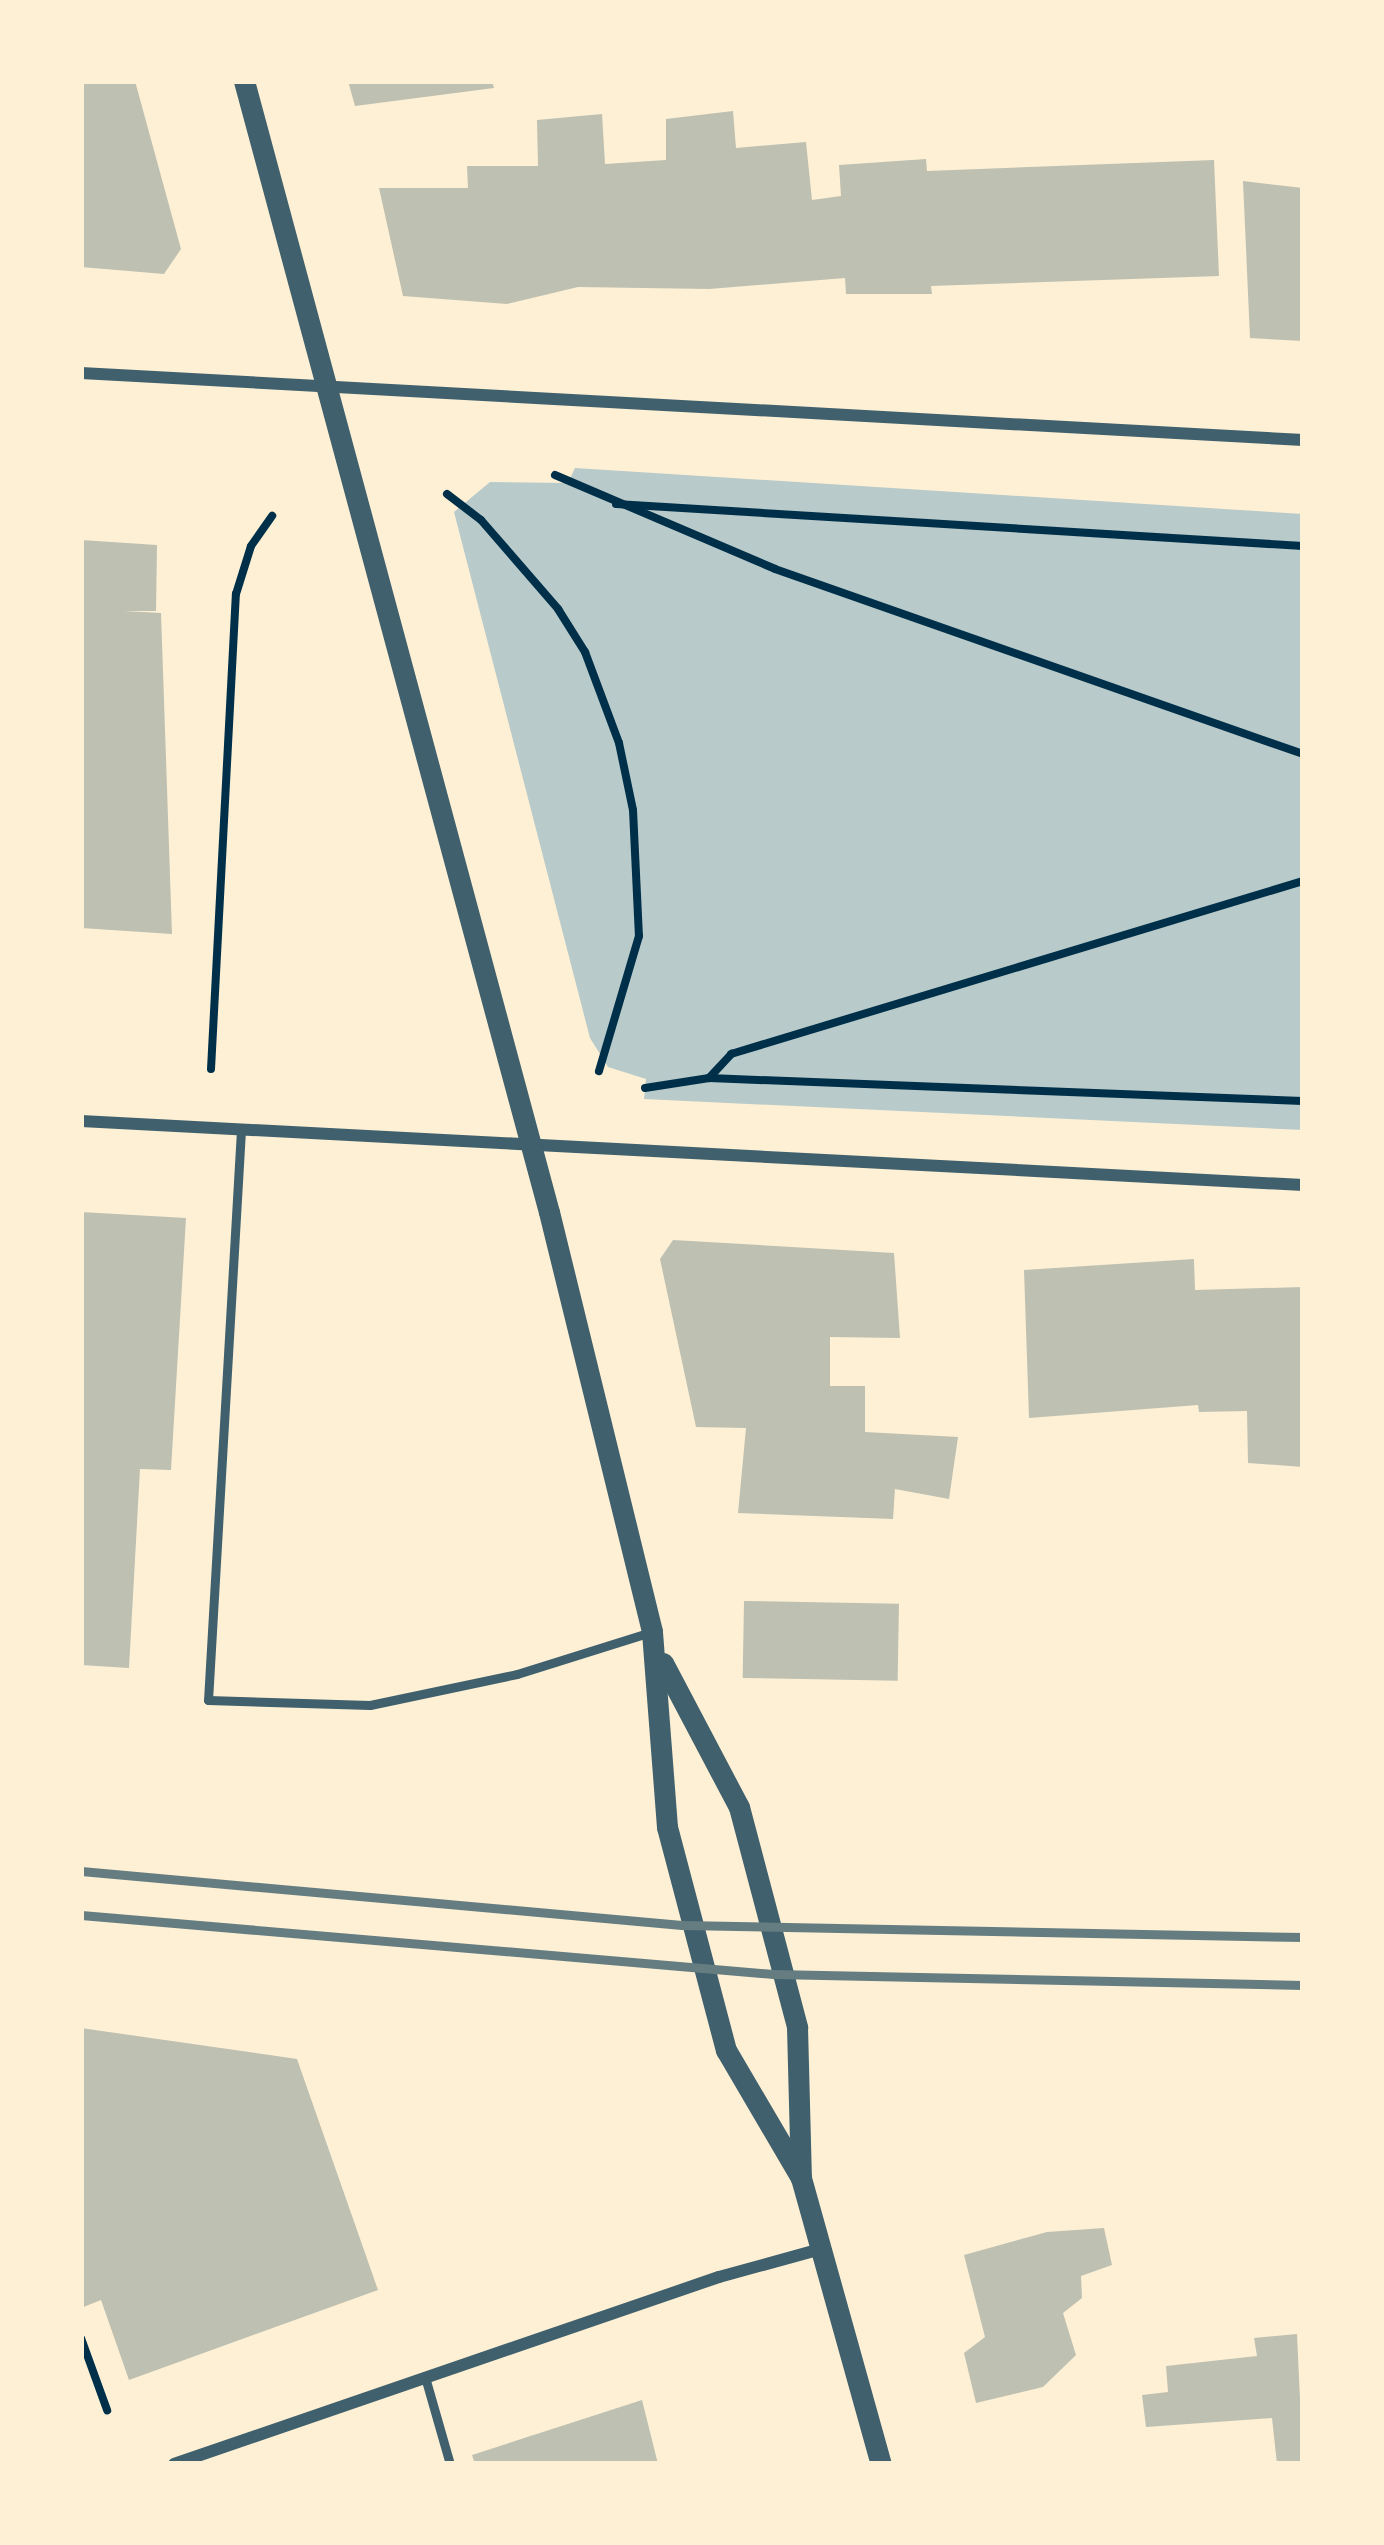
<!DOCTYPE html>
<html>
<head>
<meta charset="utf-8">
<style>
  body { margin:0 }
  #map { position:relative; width:1384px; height:2545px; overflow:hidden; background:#fdf0d5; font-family:Raleway,sans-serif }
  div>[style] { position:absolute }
  .green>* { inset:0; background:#b9caca }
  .building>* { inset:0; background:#bec0b2; transform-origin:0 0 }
  .path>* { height:8px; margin:-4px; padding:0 4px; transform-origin:4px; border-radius:4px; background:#003049 }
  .service>* { height:9px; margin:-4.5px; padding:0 4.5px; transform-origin:4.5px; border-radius:4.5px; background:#3f606c }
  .minor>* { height:12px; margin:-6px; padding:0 6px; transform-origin:6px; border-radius:6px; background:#3f606c }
  .tertiary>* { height:21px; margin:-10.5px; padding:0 10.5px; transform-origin:10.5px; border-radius:10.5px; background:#3f606c }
  .rail>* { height:9px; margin:-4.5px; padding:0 4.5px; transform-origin:4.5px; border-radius:4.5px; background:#657d81 }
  span { translate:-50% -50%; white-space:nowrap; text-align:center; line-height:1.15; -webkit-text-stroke:9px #fdf0d5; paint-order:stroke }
  .frame { position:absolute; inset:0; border:84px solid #fdf0d5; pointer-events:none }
</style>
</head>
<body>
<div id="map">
  <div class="green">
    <div style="clip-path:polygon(575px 468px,1303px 514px,1303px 1130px,644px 1099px,646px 1079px,608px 1067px,590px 1038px,454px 512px,490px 482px,568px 483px)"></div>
  </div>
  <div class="building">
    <div style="clip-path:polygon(81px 81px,135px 81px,181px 249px,164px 274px,81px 267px)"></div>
    <div style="clip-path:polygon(348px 81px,492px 81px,494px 88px,355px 106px)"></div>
    <div style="clip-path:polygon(733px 111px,736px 148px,806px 142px,812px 200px,841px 196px,839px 165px,926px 159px,927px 171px,1214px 160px,1219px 276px,931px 286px,932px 294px,846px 294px,845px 278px,709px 289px,578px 287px,507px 304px,403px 296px,379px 188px,468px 188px,467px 166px,538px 166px,537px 120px,602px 114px,605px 164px,666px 160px,666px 119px)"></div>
    <div style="clip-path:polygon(1243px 181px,1303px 188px,1303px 341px,1250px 338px)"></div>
    <div style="clip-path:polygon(81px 540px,157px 545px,156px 611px,124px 611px,161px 613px,172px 934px,81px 928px)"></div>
    <div style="clip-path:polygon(81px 1212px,186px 1218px,171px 1470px,140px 1469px,129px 1668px,81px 1665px)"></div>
    <div style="clip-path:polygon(673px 1240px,894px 1253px,900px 1338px,830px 1337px,830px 1386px,865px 1386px,865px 1432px,958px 1437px,949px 1499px,895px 1489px,893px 1519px,738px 1513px,746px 1428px,696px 1427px,660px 1259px)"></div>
    <div style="clip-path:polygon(1194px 1259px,1195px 1290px,1303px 1287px,1303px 1467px,1248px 1463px,1247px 1411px,1199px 1412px,1198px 1405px,1029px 1418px,1024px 1270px)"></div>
    <div style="left:744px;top:1601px;width:155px;height:77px;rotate:1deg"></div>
    <div style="clip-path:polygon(81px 2028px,297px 2059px,378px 2290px,129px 2380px,101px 2300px,81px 2308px)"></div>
    <div style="clip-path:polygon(1104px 2228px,1112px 2265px,1081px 2276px,1082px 2298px,1063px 2313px,1076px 2355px,1043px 2387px,976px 2403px,964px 2353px,985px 2337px,964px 2255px,1047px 2232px)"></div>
    <div style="clip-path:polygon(1297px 2334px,1303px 2464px,1277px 2464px,1272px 2418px,1146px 2427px,1142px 2395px,1168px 2392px,1166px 2366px,1257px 2356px,1254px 2338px)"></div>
    <div style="clip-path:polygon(642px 2400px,658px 2464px,475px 2464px,472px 2455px)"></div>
  </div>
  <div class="path">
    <div style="left:555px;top:475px;width:239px;rotate:23.1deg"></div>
    <div style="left:775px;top:569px;width:559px;rotate:19.31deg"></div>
    <div style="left:447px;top:494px;width:43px;rotate:37.4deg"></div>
    <div style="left:481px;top:520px;width:118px;rotate:49.1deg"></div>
    <div style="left:558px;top:609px;width:51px;rotate:57.9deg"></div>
    <div style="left:585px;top:652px;width:97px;rotate:69.5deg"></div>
    <div style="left:619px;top:743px;width:68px;rotate:78.2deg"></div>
    <div style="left:633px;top:810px;width:126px;rotate:87.3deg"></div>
    <div style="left:639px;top:936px;width:141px;rotate:106.5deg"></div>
    <div style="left:616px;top:504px;width:688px;rotate:3.5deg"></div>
    <div style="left:211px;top:1069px;width:476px;rotate:-87deg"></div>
    <div style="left:236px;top:594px;width:50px;rotate:-72.6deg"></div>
    <div style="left:251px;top:546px;width:37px;rotate:-55deg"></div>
    <div style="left:709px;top:1078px;width:33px;rotate:-47deg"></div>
    <div style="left:731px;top:1054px;width:598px;rotate:-16.83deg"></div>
    <div style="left:645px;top:1088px;width:65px;rotate:-8.9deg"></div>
    <div style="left:709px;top:1078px;width:594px;rotate:2.22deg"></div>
    <div style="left:81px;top:2338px;width:77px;rotate:70.1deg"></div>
  </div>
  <div class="service">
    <div style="left:241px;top:1130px;width:571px;rotate:93.31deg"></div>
    <div style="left:208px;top:1700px;width:162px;rotate:1.8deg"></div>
    <div style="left:370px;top:1705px;width:150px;rotate:-11.9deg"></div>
    <div style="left:517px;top:1674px;width:137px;rotate:-17.4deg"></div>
    <div style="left:425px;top:2377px;width:91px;rotate:74deg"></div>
  </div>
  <div class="minor">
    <div style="left:81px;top:373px;width:1224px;rotate:3.14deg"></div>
    <div style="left:81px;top:1121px;width:1224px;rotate:3deg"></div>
    <div style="left:174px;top:2464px;width:576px;rotate:-18.94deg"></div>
    <div style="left:719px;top:2277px;width:106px;rotate:-15.4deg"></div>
  </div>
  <div class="tertiary">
    <div style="left:244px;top:81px;width:1171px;rotate:74.91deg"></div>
    <div style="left:549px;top:1212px;width:432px;rotate:76.2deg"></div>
    <div style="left:652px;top:1632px;width:196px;rotate:85.6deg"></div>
    <div style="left:667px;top:1827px;width:231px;rotate:75.2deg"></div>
    <div style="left:726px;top:2050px;width:148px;rotate:59.6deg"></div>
    <div style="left:663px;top:1663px;width:163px;rotate:62.2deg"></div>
    <div style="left:739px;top:1807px;width:228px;rotate:75.2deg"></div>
    <div style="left:797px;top:2027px;width:151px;rotate:88.5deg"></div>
    <div style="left:801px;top:2178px;width:297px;rotate:74.4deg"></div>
  </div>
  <div class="rail">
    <div style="left:81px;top:1871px;width:603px;rotate:5.13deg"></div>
    <div style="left:682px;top:1925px;width:621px;rotate:1.11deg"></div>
    <div style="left:81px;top:1915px;width:695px;rotate:4.87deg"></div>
    <div style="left:773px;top:1974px;width:530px;rotate:1.19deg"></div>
  </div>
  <div class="frame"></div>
</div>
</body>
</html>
